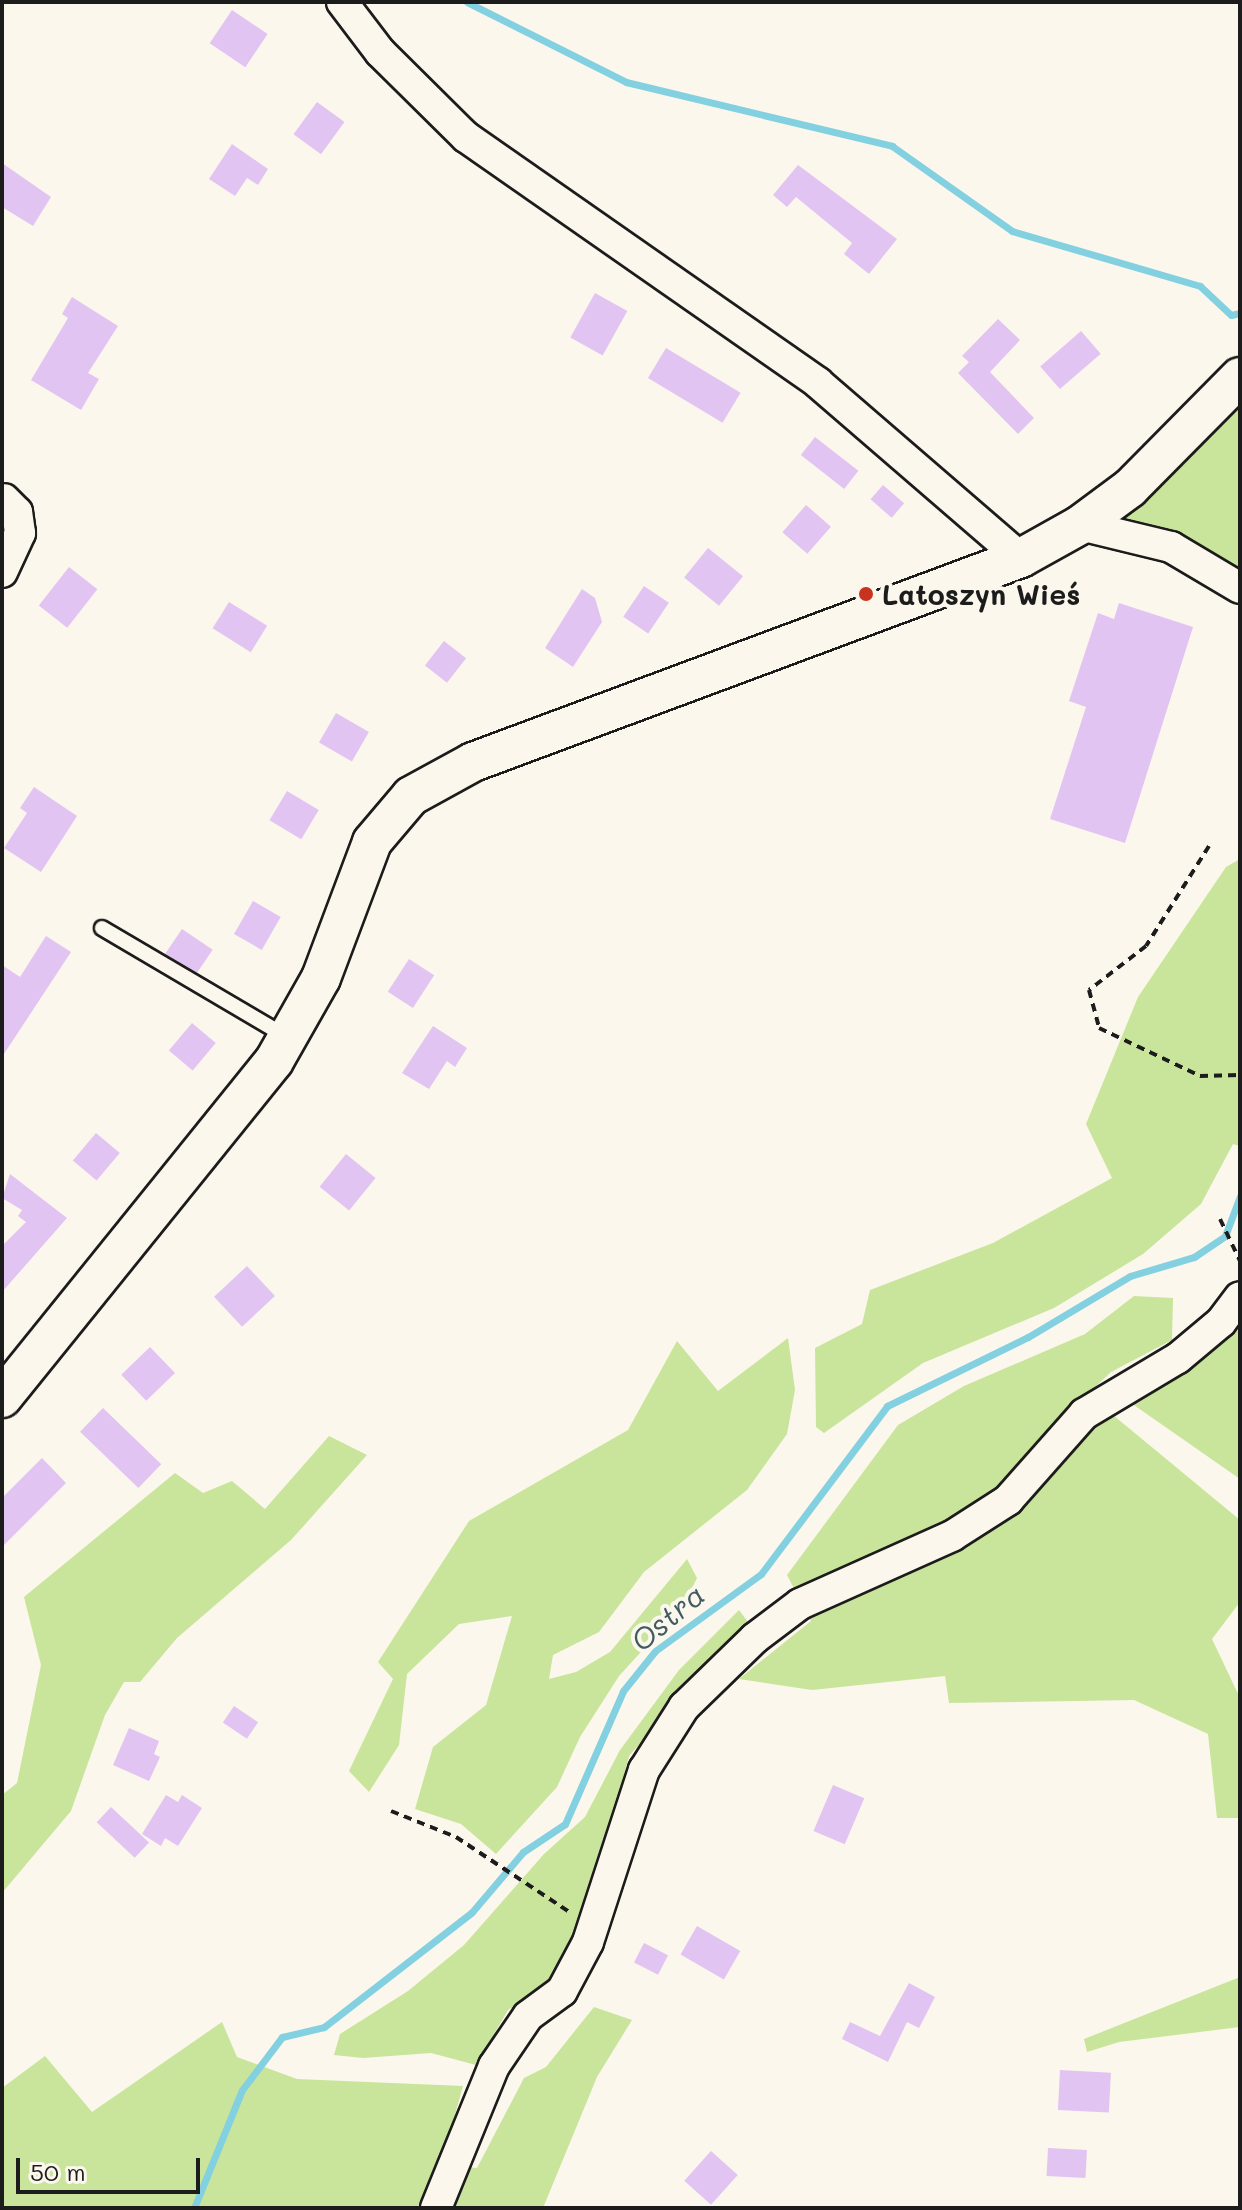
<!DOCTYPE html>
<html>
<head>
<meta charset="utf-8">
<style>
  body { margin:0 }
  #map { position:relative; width:1242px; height:2210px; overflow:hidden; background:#fbf7ec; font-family:Mali,sans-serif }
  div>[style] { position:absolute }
  .green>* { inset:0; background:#c9e59b }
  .stream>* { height:7px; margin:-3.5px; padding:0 3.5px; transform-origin:3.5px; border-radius:3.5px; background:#83d0e1 }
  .building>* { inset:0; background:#e2c4f3; transform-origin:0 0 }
  .path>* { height:4px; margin-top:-2px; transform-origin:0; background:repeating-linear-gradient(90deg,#1c1c1c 0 8px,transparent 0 14px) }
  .roads { filter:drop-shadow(2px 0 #1c1c1c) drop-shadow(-2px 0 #1c1c1c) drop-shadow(0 2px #1c1c1c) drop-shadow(0 -2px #1c1c1c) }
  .service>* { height:14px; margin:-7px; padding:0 7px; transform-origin:7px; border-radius:7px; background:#fbf7ec }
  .minor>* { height:30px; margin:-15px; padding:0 15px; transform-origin:15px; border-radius:15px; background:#fbf7ec }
  .tertiary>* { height:38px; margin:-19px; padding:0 19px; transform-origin:19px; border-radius:19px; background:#fbf7ec }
  .dots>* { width:22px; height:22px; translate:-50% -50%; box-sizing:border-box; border:4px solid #fbf7ec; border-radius:50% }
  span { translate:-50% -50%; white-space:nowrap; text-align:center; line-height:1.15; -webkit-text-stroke:8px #fbf7ec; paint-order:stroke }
  .poi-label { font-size:28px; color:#1c1c1c; font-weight:700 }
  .left { translate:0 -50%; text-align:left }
  .water-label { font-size:30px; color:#405b61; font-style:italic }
  .frame { position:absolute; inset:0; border:4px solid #1c1c1c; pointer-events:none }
  .scale { position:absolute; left:16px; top:2158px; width:184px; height:36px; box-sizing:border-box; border:4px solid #1c1c1c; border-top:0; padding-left:10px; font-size:24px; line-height:28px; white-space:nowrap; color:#1c1c1c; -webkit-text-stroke:6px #fbf7ec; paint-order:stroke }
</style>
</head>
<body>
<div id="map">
  <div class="green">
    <div style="clip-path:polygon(1240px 397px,1240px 572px,1121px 517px)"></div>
    <div style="clip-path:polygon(1240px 859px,1240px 1146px,1233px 1144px,1201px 1204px,1143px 1254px,1054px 1308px,923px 1363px,824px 1433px,816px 1427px,815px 1348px,862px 1324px,870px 1290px,993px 1243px,1112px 1178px,1086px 1124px,1138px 997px,1226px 867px)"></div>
    <div style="clip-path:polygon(1134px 1296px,1173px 1298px,1172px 1340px,1111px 1372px,1051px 1429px,1113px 1415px,1240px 1520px,1240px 1602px,1212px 1639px,1240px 1698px,1240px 1818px,1217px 1818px,1208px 1734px,1134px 1700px,949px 1703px,945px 1676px,812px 1690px,739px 1679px,811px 1621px,787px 1575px,898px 1425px,964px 1386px,1085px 1334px)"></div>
    <div style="clip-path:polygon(1240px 1322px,1240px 1479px,1131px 1403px,1189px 1367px)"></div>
    <div style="clip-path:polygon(788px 1338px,795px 1390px,787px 1434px,747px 1490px,644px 1572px,599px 1632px,553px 1655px,549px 1679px,576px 1672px,610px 1652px,687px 1559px,697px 1578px,683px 1606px,619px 1676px,580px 1737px,557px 1787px,496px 1854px,461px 1824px,415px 1809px,433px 1747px,486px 1705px,512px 1616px,459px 1624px,407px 1674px,399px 1745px,369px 1792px,349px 1771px,393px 1679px,378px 1662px,469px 1521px,628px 1430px,677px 1341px,718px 1391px)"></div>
    <div style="clip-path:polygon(329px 1436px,367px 1455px,291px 1540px,177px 1638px,140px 1682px,124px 1682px,105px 1715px,71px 1811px,2px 1893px,2px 1795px,17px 1783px,41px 1665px,24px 1597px,175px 1473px,203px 1493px,232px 1481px,265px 1509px)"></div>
    <div style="clip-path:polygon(739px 1610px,748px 1622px,724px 1656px,691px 1685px,629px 1756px,599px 1870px,556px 1980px,508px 2010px,476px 2065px,431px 2053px,363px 2058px,334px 2055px,340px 2034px,408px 1991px,464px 1945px,544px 1854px,585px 1817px,620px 1750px,679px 1670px)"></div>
    <div style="clip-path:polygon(1240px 1977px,1240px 2027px,1119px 2042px,1087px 2052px,1084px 2039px)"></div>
    <div style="clip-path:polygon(594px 2007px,632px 2020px,597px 2077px,543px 2208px,2px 2208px,2px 2088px,45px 2056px,92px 2112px,222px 2022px,237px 2057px,297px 2079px,463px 2086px,441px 2165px,477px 2168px,524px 2078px,546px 2067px)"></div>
  </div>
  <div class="stream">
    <div style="left:467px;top:2px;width:178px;rotate:26.7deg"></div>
    <div style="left:626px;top:82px;width:274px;rotate:13.5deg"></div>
    <div style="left:892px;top:146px;width:147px;rotate:35.3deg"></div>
    <div style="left:1012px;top:231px;width:196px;rotate:16.3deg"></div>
    <div style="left:1200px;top:286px;width:42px;rotate:43.1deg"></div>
    <div style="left:1231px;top:315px;width:9px;rotate:-13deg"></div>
    <div style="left:194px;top:2208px;width:127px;rotate:-67.9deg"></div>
    <div style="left:242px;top:2090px;width:66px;rotate:-53deg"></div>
    <div style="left:282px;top:2037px;width:43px;rotate:-13.4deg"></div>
    <div style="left:324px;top:2027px;width:187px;rotate:-37.8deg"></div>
    <div style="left:472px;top:1912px;width:79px;rotate:-49.6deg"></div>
    <div style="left:523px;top:1852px;width:50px;rotate:-33.7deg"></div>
    <div style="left:565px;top:1824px;width:145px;rotate:-66.4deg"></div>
    <div style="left:623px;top:1691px;width:51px;rotate:-51.3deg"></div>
    <div style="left:655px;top:1651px;width:131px;rotate:-36deg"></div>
    <div style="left:761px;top:1574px;width:210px;rotate:-53.1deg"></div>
    <div style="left:887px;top:1406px;width:157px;rotate:-26.1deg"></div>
    <div style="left:1028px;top:1337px;width:119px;rotate:-30.9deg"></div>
    <div style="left:1130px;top:1276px;width:67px;rotate:-16.5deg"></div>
    <div style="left:1194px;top:1257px;width:37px;rotate:-34deg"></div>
    <div style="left:1225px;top:1236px;width:43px;rotate:-69.4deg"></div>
  </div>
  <div class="building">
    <div style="left:232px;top:10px;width:43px;height:40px;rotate:34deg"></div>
    <div style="left:317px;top:102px;width:34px;height:40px;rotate:36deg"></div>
    <div style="clip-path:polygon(232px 144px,268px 169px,258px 185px,247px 178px,235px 196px,209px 179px)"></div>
    <div style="clip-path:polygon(2px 163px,51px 197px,33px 226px,2px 207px)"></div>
    <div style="clip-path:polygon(798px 165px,897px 239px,869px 274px,844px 254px,852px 243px,796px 197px,787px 207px,773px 195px)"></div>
    <div style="left:595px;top:293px;width:37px;height:51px;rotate:29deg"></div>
    <div style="clip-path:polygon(72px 297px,118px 326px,88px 373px,99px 379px,81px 410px,31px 380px,68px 318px,62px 314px)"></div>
    <div style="clip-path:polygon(998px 319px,1020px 340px,990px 372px,1034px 418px,1018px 434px,958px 373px,969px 362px,962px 356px)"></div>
    <div style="left:1081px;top:331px;width:30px;height:54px;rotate:49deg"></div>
    <div style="left:666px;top:348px;width:87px;height:35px;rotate:31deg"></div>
    <div style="left:815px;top:437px;width:55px;height:23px;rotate:38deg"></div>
    <div style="left:883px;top:485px;width:28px;height:19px;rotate:41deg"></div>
    <div style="left:806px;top:505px;width:33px;height:36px;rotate:41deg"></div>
    <div style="left:708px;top:548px;width:45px;height:38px;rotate:39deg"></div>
    <div style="left:69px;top:567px;width:36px;height:49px;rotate:38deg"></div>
    <div style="left:644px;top:586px;width:30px;height:37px;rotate:34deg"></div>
    <div style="clip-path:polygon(582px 589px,595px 598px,602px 622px,573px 667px,545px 648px)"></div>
    <div style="left:229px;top:602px;width:45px;height:31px;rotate:32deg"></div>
    <div style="clip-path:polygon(1119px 603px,1193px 627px,1125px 843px,1050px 819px,1086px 707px,1069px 701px,1098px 613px,1114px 619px)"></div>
    <div style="left:444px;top:641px;width:28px;height:31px;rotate:38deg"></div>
    <div style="left:336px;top:713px;width:38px;height:34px;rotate:30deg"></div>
    <div style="clip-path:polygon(34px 787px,77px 816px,41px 872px,4px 848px,27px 813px,20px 808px)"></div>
    <div style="left:287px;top:791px;width:37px;height:34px;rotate:31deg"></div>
    <div style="left:253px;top:901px;width:32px;height:38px;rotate:30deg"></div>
    <div style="left:182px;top:929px;width:37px;height:30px;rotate:34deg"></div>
    <div style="clip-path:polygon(46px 936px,71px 952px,2px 1057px,2px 965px,20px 977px)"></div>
    <div style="left:409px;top:959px;width:30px;height:39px;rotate:33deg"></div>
    <div style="left:192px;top:1023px;width:31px;height:36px;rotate:40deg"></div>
    <div style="clip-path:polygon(433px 1026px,467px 1048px,455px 1067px,447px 1061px,429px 1089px,402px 1073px)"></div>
    <div style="left:96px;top:1133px;width:31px;height:36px;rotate:40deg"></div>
    <div style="left:346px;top:1154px;width:38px;height:42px;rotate:39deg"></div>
    <div style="clip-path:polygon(10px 1174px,67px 1218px,2px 1292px,2px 1246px,26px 1222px,18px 1216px,22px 1210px,2px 1198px)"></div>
    <div style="left:247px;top:1266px;width:41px;height:45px;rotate:47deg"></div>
    <div style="left:150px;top:1347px;width:36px;height:40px;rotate:46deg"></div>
    <div style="left:103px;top:1408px;width:81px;height:33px;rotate:44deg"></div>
    <div style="clip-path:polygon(42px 1458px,66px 1483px,2px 1547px,2px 1498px)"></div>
    <div style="left:234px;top:1706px;width:29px;height:20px;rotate:34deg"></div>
    <div style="clip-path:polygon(129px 1728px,159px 1741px,154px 1754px,160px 1757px,149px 1781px,113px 1765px)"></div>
    <div style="left:833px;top:1785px;width:34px;height:50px;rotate:23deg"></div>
    <div style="clip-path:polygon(166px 1795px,178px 1802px,182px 1795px,202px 1808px,178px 1846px,165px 1838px,161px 1846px,142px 1834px)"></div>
    <div style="left:111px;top:1807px;width:52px;height:21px;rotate:43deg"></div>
    <div style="left:697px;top:1926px;width:50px;height:33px;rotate:30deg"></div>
    <div style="left:644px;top:1943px;width:27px;height:22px;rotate:27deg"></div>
    <div style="clip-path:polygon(909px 1983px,935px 1997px,919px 2028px,907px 2022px,888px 2062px,842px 2039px,850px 2022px,880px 2036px)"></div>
    <div style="left:1060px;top:2070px;width:51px;height:40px;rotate:3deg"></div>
    <div style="left:1048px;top:2148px;width:39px;height:28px;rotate:3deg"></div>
    <div style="left:711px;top:2151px;width:36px;height:40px;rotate:42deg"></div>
  </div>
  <div class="path">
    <div style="left:1209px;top:846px;width:118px;rotate:122.2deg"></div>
    <div style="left:1146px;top:946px;width:72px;rotate:142.3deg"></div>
    <div style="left:1089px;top:990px;width:39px;rotate:75deg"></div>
    <div style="left:1099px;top:1028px;width:112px;rotate:25.4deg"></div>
    <div style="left:1200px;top:1076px;width:40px;rotate:-1.4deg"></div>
    <div style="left:1220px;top:1219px;width:47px;rotate:64.5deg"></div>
    <div style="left:391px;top:1811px;width:70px;rotate:21.8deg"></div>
    <div style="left:456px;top:1837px;width:138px;rotate:33.5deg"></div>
    <div style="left:1168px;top:2208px;width:39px"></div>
  </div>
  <div class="roads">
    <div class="service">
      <div style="left:102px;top:928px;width:212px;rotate:30.5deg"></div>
    </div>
    <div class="minor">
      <div style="left:342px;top:2px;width:63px;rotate:52.8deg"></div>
      <div style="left:380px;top:52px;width:121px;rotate:44.7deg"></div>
      <div style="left:466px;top:137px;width:429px;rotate:34.9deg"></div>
      <div style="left:818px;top:383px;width:268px;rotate:40.8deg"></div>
      <div style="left:1080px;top:525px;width:94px;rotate:13.6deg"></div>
      <div style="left:1171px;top:547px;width:80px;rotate:30.7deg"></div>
      <div style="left:2px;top:572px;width:43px;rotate:-65.2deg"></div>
      <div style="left:20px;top:533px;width:21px;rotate:-98deg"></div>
      <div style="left:17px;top:512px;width:18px;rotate:-135deg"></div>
      <div style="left:436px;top:2208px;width:153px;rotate:-67.8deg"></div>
      <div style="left:494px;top:2066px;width:60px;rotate:-55.8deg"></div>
      <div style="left:528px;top:2016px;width:42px;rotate:-36.3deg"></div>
      <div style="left:562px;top:1991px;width:55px;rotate:-62deg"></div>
      <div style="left:588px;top:1942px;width:181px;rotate:-72deg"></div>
      <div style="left:644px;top:1770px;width:75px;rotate:-57.6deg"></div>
      <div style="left:684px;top:1707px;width:99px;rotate:-44.2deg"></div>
      <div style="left:755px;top:1638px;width:56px;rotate:-37.1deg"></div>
      <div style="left:800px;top:1604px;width:167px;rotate:-24.1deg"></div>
      <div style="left:952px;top:1536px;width:67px;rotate:-32.7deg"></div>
      <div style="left:1008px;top:1500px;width:115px;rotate:-48.5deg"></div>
      <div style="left:1084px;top:1414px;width:109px;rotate:-30.8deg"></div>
      <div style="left:1178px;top:1358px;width:56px;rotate:-39.9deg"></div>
      <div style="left:1221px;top:1322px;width:31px;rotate:-53deg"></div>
    </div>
    <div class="tertiary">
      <div style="left:2px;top:1398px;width:433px;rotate:-51.1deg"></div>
      <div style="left:274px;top:1061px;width:95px;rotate:-60.5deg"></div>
      <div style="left:321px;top:978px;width:145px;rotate:-69.4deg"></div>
      <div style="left:372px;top:842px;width:60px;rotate:-49.7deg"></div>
      <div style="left:411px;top:796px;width:71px;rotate:-28.7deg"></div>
      <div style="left:473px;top:762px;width:585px;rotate:-20.42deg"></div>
      <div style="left:1021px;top:558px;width:68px;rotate:-29.2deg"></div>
      <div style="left:1080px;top:525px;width:62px;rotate:-36.5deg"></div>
      <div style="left:1130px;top:488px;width:156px;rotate:-45.3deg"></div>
    </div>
  </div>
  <div class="dots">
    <div style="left:866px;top:594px;background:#c8321e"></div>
  </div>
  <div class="poi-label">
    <span class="left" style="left:882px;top:594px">Latoszyn Wieś</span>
  </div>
  <div class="water-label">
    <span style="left:667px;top:1617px;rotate:-40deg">Ostra</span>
  </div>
  <div class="frame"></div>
  <div class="scale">50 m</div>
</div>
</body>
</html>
